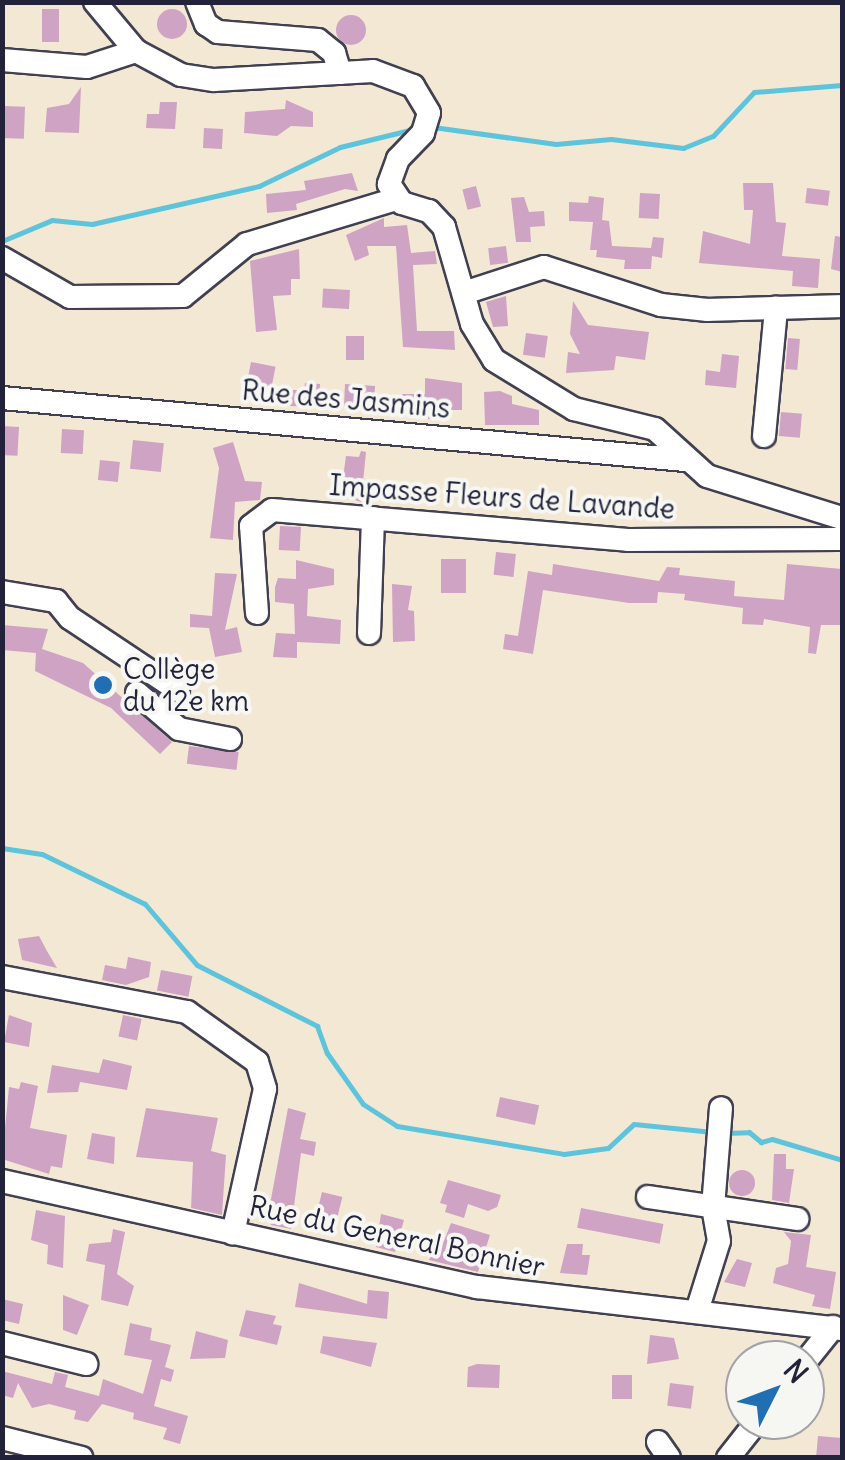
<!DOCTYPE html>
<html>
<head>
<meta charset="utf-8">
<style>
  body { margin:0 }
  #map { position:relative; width:845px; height:1460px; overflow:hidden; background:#f3e8d4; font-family:Delius,sans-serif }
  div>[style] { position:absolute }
  .stream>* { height:5px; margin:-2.5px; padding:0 2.5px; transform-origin:2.5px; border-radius:2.5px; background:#5ec4db }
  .building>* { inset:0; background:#cfa3c4; transform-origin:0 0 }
  .round { border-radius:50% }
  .roads { filter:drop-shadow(2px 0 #414052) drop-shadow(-2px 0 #414052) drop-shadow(0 2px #414052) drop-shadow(0 -2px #414052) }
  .minor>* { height:22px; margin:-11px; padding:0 11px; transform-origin:11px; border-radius:11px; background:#fff }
  .dots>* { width:28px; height:28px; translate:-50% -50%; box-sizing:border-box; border:5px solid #f6f6f2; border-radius:50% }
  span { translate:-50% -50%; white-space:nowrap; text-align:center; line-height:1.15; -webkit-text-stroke:8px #f6f6f2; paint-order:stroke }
  .street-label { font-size:28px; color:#22223b }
  .poi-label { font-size:28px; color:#22223b }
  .left { translate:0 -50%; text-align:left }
  .frame { position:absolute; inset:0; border:5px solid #22223b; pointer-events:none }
  .north { position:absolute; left:725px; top:1340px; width:100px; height:100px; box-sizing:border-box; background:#f6f6f2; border:2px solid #a1a1a9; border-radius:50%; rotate:48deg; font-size:28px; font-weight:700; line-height:40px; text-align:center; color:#22223b }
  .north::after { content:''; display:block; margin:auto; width:35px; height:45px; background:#1f6fb2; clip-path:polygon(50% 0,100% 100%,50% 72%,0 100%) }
</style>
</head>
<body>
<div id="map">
  <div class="stream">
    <div style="left:433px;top:127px;width:124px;rotate:7.9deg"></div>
    <div style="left:556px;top:144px;width:55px;rotate:-5.2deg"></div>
    <div style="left:611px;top:139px;width:73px;rotate:7.1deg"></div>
    <div style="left:683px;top:148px;width:32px;rotate:-22deg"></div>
    <div style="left:713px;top:136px;width:60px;rotate:-47deg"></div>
    <div style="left:754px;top:92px;width:88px;rotate:-4.5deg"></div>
    <div style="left:2px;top:241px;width:54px;rotate:-22.8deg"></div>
    <div style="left:52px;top:220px;width:40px;rotate:5.7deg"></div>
    <div style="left:92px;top:224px;width:171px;rotate:-12.8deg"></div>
    <div style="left:259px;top:186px;width:90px;rotate:-25.7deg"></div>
    <div style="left:340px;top:147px;width:76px;rotate:-13.7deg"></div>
    <div style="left:2px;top:848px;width:40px;rotate:8.5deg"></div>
    <div style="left:42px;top:854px;width:114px;rotate:25.9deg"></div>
    <div style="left:145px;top:904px;width:80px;rotate:49.6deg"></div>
    <div style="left:197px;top:965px;width:135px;rotate:26.9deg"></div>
    <div style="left:317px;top:1026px;width:29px;rotate:70deg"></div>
    <div style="left:327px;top:1053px;width:62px;rotate:54.8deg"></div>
    <div style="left:363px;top:1104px;width:40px;rotate:32.9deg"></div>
    <div style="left:397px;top:1126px;width:169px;rotate:9.5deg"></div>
    <div style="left:564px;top:1154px;width:44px;rotate:-7.8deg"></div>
    <div style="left:608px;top:1148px;width:35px;rotate:-43deg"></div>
    <div style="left:634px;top:1124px;width:79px;rotate:5.8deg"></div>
    <div style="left:724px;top:1133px;width:25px;rotate:-2deg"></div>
    <div style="left:749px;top:1132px;width:16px;rotate:40deg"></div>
    <div style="left:761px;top:1142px;width:11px;rotate:-15deg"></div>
    <div style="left:772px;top:1139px;width:73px;rotate:16.7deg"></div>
  </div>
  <div class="building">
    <div class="round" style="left:157px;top:9px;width:30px;height:30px"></div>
    <div style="left:42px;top:9px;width:17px;height:33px"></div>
    <div class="round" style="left:336px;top:15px;width:30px;height:30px"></div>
    <div style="clip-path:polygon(81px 87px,79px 133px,45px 132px,47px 108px,69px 104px)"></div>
    <div style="clip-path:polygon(286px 100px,313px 112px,313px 127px,291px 126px,277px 136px,244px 133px,245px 112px,285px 109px)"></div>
    <div style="clip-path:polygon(160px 102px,177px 102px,175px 129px,146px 128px,147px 114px,159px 114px)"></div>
    <div style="left:2px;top:106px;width:23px;height:32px;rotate:2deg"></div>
    <div style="left:204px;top:128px;width:19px;height:20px;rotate:3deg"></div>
    <div style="clip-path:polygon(352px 173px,358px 191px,345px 189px,296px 204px,297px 210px,267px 213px,266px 194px,306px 190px,304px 181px)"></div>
    <div style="clip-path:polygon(743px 183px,773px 183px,776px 222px,786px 223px,782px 256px,820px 259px,818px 288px,792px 286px,793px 271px,699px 263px,703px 231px,750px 244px,753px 210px,744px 210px)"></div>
    <div style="left:476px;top:186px;width:21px;height:14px;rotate:76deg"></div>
    <div style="left:807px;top:188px;width:23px;height:15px;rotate:7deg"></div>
    <div style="left:640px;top:193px;width:20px;height:25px;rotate:3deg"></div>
    <div style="clip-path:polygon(589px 196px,604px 198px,602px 220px,609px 221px,612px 246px,651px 248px,653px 237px,664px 238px,662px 258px,652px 256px,651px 269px,624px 269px,625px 260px,596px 257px,597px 250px,590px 250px,593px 222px,569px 221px,569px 202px,588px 203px)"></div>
    <div style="clip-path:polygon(524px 197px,529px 212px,544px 211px,545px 226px,530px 227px,531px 242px,516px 242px,511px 198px)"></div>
    <div style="clip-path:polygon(384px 218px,384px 227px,407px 225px,411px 253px,435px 251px,437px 264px,413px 265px,417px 331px,454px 331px,455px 350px,403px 347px,396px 246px,367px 246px,369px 255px,355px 261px,346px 235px)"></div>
    <div style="clip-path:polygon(835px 236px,842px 237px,842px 272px,831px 269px)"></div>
    <div style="left:506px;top:246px;width:17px;height:18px;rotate:83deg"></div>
    <div style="clip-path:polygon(299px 249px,300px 279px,291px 279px,291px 295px,273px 296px,277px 330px,256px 332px,250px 261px)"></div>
    <div style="left:350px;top:290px;width:19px;height:27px;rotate:93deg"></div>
    <div style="clip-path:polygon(506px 296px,508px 326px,493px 327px,486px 302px)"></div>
    <div style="clip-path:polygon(573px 301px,588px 325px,649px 332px,645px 360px,616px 356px,614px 370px,566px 373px,568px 352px,580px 354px,570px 334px)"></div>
    <div style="left:526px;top:333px;width:22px;height:22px;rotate:8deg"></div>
    <div style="left:346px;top:336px;width:18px;height:24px"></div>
    <div style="left:788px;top:338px;width:12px;height:31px;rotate:5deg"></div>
    <div style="clip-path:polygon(722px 354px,739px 356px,736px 388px,705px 385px,706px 370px,720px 372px)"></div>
    <div style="left:251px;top:362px;width:25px;height:32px;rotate:11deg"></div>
    <div style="clip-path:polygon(425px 378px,462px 383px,462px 410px,448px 410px,447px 419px,428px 419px,428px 413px,402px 409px,402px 394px,425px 394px)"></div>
    <div style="clip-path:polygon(305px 383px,320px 384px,319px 407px,290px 406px,291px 390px,304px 390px)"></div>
    <div style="clip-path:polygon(345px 384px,375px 386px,374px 403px,344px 406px)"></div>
    <div style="clip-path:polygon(500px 391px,512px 396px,512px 404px,539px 410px,539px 425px,485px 425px,484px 392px)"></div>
    <div style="left:781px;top:412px;width:21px;height:24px;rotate:5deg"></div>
    <div style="left:2px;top:426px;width:17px;height:29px;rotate:3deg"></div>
    <div style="left:62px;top:429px;width:22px;height:24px;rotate:3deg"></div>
    <div style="left:133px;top:440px;width:31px;height:29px;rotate:6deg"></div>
    <div style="clip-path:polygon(233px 442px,245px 481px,262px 482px,260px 500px,235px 502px,233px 540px,210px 538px,219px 468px,213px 448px)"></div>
    <div style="clip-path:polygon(361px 451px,366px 452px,361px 502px,346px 497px,352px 479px,343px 478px,346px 456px,359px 457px)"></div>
    <div style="left:100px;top:460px;width:20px;height:20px;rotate:6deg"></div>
    <div style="left:280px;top:526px;width:21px;height:24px;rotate:3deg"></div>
    <div style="left:496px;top:552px;width:20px;height:23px;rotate:6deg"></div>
    <div style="left:441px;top:559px;width:25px;height:34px"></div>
    <div style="clip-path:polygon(296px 560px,334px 569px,334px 585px,308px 589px,307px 616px,341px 620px,340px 644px,297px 642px,297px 658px,273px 657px,276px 633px,295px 634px,294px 604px,275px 602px,275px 587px,278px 578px,296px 579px)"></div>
    <div style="clip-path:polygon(553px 564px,659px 581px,667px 567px,680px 568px,679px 575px,735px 581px,734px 596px,784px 600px,787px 564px,842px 569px,842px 625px,821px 625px,816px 654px,808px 653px,810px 627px,764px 619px,763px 625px,742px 624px,743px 608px,684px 600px,685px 594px,658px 592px,657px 603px,629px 603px,543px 590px,533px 654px,503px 649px,505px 634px,518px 636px,528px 571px,552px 575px)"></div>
    <div style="clip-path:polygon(215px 573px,237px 574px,225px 630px,237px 627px,242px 652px,215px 657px,209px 628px,190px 627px,190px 614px,212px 616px)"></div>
    <div style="clip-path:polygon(392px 584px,412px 586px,408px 610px,414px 611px,415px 641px,393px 642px)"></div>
    <div style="clip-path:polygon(2px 625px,48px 629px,42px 649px,83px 663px,172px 742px,160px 754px,111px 708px,35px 671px,36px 653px,2px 650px)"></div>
    <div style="left:189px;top:746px;width:50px;height:18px;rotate:7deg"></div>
    <div style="clip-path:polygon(39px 936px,47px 951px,57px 968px,22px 960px,18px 939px)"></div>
    <div style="clip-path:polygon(128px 957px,151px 962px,149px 977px,126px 985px,102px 980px,105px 965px,126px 969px)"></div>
    <div style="left:161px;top:970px;width:32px;height:21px;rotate:11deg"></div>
    <div style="clip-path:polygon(9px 1015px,32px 1023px,29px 1047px,4px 1042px)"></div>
    <div style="left:123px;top:1015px;width:19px;height:22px;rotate:12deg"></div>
    <div style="clip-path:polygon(103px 1059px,132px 1066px,127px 1090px,80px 1082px,78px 1092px,47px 1093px,52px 1065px,99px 1073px)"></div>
    <div style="clip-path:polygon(21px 1082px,38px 1086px,30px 1128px,67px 1135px,62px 1168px,51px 1166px,49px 1174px,2px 1159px,9px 1087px,19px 1089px)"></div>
    <div style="left:500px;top:1097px;width:40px;height:20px;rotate:12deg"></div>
    <div style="clip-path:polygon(146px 1108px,218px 1118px,211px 1151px,226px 1155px,222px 1215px,191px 1208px,193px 1162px,136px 1157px)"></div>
    <div style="clip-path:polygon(288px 1108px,306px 1113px,300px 1139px,316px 1142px,314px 1156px,301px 1153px,291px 1229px,271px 1225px,268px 1215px)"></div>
    <div style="clip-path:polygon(92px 1133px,115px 1137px,114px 1164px,87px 1159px)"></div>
    <div style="clip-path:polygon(774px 1154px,786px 1154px,786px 1169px,794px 1169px,789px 1203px,772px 1200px)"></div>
    <div class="round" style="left:729px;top:1170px;width:26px;height:26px"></div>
    <div style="clip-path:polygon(448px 1180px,501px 1195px,497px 1207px,488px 1211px,468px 1204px,464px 1218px,445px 1212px,447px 1205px,440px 1203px)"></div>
    <div style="left:322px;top:1192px;width:21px;height:37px;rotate:14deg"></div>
    <div style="left:581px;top:1208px;width:84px;height:20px;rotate:11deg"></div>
    <div style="clip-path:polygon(36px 1210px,65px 1216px,63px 1268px,47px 1264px,48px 1245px,31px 1240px)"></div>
    <div style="clip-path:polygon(381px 1214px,404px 1220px,395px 1252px,376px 1247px)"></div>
    <div style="clip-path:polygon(451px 1223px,490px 1235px,478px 1272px,429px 1260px,432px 1253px,420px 1249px,426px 1235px,444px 1241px)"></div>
    <div style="clip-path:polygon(113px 1229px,125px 1232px,117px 1274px,134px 1286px,128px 1306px,101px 1300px,105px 1265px,86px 1261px,89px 1244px,111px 1242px)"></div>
    <div style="clip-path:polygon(784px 1232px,811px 1235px,806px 1267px,836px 1272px,830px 1309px,812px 1306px,815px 1295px,773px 1283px,776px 1268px,788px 1264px,791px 1241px)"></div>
    <div style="clip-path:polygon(567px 1244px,583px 1244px,582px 1255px,590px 1255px,587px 1275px,560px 1273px)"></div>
    <div style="clip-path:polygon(737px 1259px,752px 1263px,745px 1287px,724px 1282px)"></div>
    <div style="clip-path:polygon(299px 1283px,367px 1304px,368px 1290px,389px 1292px,387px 1319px,295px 1307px)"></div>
    <div style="clip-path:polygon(63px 1295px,89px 1305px,77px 1335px,63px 1330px)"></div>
    <div style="clip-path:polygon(2px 1299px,23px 1304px,19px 1324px,2px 1320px)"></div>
    <div style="clip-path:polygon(246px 1310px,276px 1316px,273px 1324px,282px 1326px,277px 1345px,239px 1336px)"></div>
    <div style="clip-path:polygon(130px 1323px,152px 1328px,150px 1340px,171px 1345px,165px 1367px,174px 1370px,171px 1382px,161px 1379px,154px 1406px,188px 1416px,180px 1444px,163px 1439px,167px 1428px,133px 1419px,134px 1413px,102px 1404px,88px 1422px,74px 1419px,76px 1411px,49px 1404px,32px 1408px,18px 1383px,13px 1398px,2px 1395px,2px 1371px,52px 1384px,55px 1372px,68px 1375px,65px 1387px,99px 1396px,103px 1379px,143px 1394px,152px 1360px,124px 1355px)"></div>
    <div style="clip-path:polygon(196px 1331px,228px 1340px,225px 1358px,190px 1359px)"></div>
    <div style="clip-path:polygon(650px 1335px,674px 1338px,679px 1359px,647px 1364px)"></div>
    <div style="clip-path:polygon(323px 1336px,377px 1343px,371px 1367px,320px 1353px)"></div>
    <div style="clip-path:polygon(477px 1364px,500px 1365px,499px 1388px,467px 1387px,468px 1367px)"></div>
    <div style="left:632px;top:1375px;width:24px;height:20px;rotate:90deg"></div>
    <div style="left:670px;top:1383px;width:24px;height:23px;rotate:7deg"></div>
    <div style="clip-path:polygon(818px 1436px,842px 1438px,842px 1458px,816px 1458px)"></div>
  </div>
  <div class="roads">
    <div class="minor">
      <div style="left:95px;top:2px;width:64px;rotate:50.1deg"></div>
      <div style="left:136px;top:51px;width:51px;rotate:28.1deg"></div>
      <div style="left:181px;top:75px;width:33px;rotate:9deg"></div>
      <div style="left:214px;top:80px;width:159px;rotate:-3.2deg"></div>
      <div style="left:373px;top:71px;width:43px;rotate:20.6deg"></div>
      <div style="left:413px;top:86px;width:31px;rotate:59deg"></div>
      <div style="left:429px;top:113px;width:21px;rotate:107deg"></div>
      <div style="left:423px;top:133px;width:36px;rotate:134deg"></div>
      <div style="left:398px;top:159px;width:27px;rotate:110deg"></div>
      <div style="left:389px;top:184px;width:23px;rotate:56deg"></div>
      <div style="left:402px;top:203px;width:28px;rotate:17deg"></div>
      <div style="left:429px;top:211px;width:22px;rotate:47deg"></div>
      <div style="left:444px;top:227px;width:101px;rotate:73.9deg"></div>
      <div style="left:472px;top:324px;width:42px;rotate:58.6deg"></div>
      <div style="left:494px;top:360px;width:94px;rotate:31.5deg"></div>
      <div style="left:574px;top:409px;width:83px;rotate:13.9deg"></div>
      <div style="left:655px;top:429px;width:70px;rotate:42.1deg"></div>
      <div style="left:707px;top:476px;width:141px;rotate:17.3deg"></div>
      <div style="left:197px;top:2px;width:24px;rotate:68deg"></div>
      <div style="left:206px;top:24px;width:14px;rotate:34deg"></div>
      <div style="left:218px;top:32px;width:100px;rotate:4.6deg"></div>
      <div style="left:318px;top:40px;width:21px;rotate:39deg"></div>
      <div style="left:334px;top:53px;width:21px;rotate:73deg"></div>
      <div style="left:2px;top:60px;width:85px;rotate:4.7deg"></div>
      <div style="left:87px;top:67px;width:52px;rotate:-18.1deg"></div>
      <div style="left:2px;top:258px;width:78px;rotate:29.8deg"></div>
      <div style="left:70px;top:297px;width:113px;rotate:-0.5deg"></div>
      <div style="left:183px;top:296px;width:82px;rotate:-39.1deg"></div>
      <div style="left:247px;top:244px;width:156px;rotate:-16.8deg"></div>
      <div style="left:464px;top:293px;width:84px;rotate:-18deg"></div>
      <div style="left:544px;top:267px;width:123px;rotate:18deg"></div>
      <div style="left:661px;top:305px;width:47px;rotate:6.1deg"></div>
      <div style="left:708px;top:310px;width:134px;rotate:-1.7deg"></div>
      <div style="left:2px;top:398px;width:686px;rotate:5.19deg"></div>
      <div style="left:764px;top:436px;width:129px;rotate:-84.6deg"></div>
      <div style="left:2px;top:592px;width:55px;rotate:9.5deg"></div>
      <div style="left:56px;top:601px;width:22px;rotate:51deg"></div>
      <div style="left:70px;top:618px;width:130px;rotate:33.7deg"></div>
      <div style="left:257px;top:613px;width:87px;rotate:-93.9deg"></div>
      <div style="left:251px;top:526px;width:26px;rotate:-37deg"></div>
      <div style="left:272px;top:510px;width:357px;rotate:4.8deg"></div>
      <div style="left:628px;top:540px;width:214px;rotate:-0.3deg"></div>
      <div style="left:369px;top:633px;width:115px;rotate:-88deg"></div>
      <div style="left:137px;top:693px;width:55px;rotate:40.6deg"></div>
      <div style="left:179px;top:729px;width:52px;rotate:11.1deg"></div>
      <div style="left:2px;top:977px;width:188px;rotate:10.7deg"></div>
      <div style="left:187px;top:1012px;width:86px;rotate:35.5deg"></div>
      <div style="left:257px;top:1062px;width:28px;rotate:73deg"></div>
      <div style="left:265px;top:1089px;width:148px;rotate:102.5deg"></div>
      <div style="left:2px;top:1181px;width:487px;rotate:12.6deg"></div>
      <div style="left:477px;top:1287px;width:367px;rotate:6.6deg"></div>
      <div style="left:648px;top:1197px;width:151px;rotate:8.4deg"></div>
      <div style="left:697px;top:1311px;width:73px;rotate:-72.6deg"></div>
      <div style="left:719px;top:1241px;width:35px;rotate:-100deg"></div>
      <div style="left:713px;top:1207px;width:99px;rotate:-85.4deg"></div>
      <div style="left:2px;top:1343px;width:87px;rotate:14deg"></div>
      <div style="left:805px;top:1362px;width:45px;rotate:-51.3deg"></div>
      <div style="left:2px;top:1438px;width:82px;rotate:14deg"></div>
      <div style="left:658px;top:1442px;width:19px;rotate:55deg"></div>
      <div style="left:728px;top:1458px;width:48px;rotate:-51.7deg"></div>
    </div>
  </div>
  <div class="dots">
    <div style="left:103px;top:685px;background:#1f6fb2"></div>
  </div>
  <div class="street-label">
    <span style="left:346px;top:399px;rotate:5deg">Rue des Jasmins</span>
    <span style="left:502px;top:497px;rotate:4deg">Impasse Fleurs de Lavande</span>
    <span style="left:397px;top:1236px;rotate:12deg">Rue du General Bonnier</span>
  </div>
  <div class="poi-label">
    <span class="left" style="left:123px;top:685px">Collège<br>du 12e km</span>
  </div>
  <div class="frame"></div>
  <div class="north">N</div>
</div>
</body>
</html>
